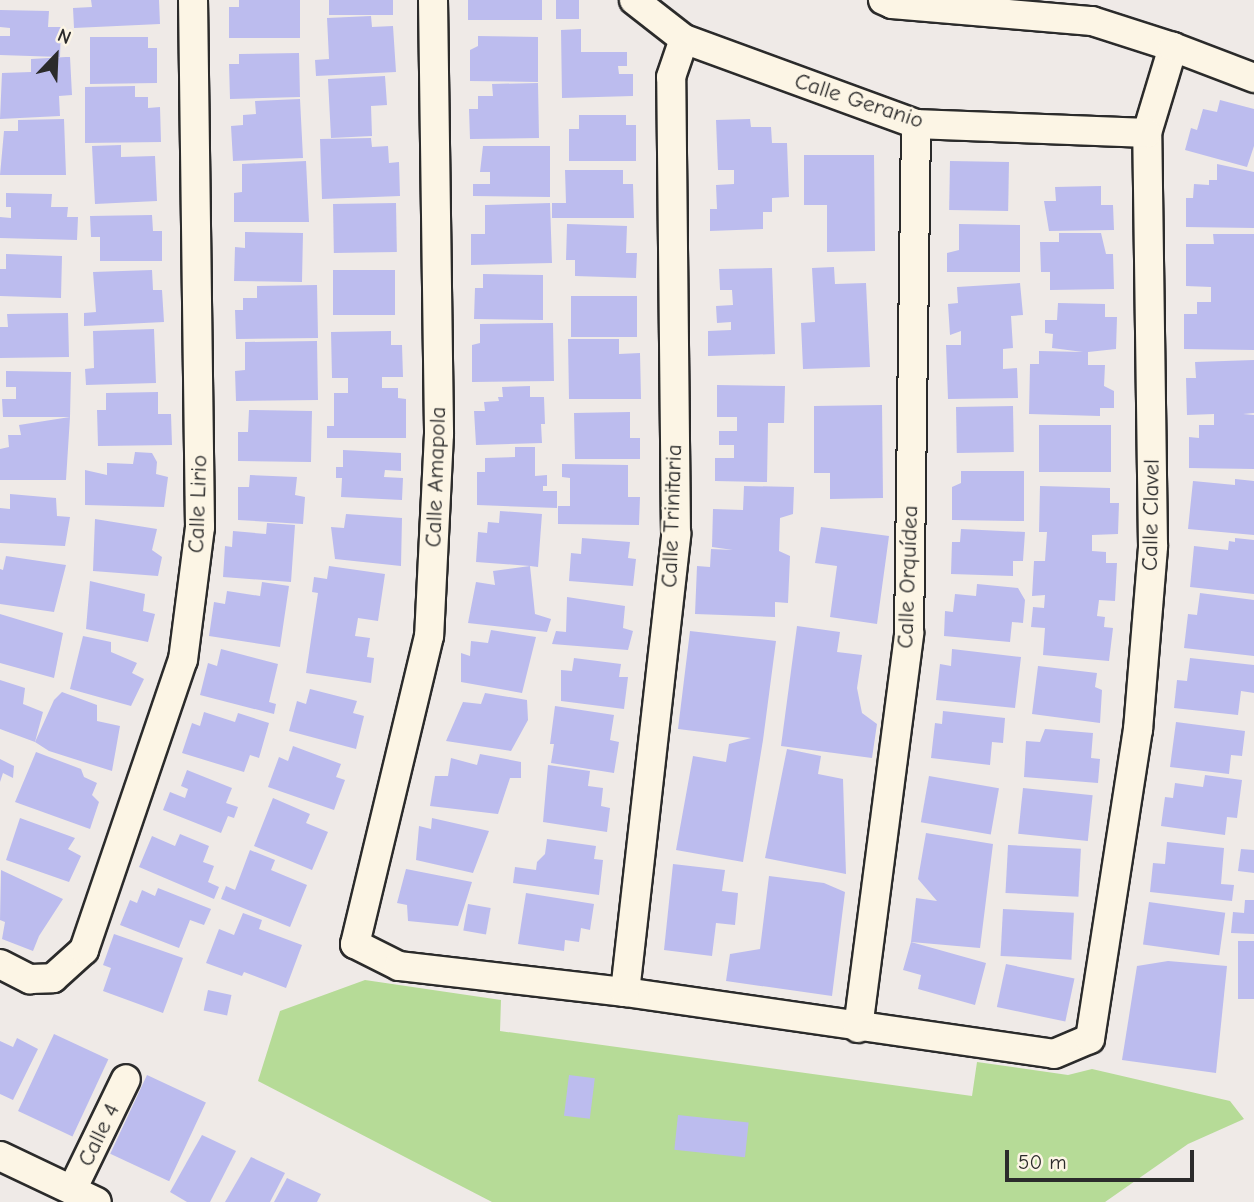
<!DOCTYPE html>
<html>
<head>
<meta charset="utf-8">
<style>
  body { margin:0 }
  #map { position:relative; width:1254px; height:1202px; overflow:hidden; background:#efeae7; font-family:"Comic Neue",sans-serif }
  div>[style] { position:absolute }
  .green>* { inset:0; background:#b6db97 }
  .building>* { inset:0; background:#bcbcee; transform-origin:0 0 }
  .roads { filter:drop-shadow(2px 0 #2b2b2b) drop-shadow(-2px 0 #2b2b2b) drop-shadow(0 2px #2b2b2b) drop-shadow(0 -2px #2b2b2b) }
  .minor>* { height:28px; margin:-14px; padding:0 14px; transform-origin:14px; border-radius:14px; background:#fcf5e5 }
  span { translate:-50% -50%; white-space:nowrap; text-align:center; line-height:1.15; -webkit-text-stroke:5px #fcf5e5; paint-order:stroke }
  .street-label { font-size:23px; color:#2b2b2b }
  .north { position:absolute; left:21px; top:21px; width:70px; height:70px; -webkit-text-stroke:5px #fcf5e5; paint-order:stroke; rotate:23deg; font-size:19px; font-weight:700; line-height:28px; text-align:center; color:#2b2b2b }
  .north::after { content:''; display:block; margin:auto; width:24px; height:32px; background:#2b2b2b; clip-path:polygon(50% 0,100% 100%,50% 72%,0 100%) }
  .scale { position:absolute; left:1005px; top:1150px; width:189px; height:32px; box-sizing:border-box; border:4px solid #2b2b2b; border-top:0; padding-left:9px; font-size:21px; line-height:24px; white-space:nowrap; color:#2b2b2b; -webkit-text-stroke:5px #fcf5e5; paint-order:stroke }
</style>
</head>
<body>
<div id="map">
  <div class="green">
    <div style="clip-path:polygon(365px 980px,501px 1000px,500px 1031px,972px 1096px,977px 1062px,1068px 1075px,1092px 1069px,1230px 1101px,1244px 1119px,1188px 1144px,1105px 1202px,492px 1202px,258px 1081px,280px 1011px)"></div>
  </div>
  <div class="building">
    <div style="clip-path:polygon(91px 0,159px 0,160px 24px,74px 28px,73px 8px,92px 7px)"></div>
    <div style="clip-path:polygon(239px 0,300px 0,300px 38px,229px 38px,229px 7px,239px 7px)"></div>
    <div style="left:329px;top:0;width:64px;height:15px"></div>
    <div style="left:468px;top:0;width:74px;height:20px"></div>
    <div style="left:556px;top:0;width:23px;height:19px"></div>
    <div style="clip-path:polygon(0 10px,49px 11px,48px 27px,61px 27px,60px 57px,0 55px,0 36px,10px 36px,10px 28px,0 27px)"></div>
    <div style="clip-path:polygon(371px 16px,372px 27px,393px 26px,396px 72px,316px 76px,315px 60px,329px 59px,327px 18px)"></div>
    <div style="clip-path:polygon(581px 29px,581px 52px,627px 52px,627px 66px,618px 66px,619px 74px,633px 74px,633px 96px,562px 98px,561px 30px)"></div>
    <div style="clip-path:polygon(478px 36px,538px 37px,538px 82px,470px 81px,470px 50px,478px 46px)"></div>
    <div style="clip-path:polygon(90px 37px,148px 37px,148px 48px,157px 48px,157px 83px,90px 84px)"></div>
    <div style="clip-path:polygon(299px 53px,300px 97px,230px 99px,229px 64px,239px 64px,239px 54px)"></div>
    <div style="clip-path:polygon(66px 57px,70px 57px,72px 95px,59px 96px,60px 116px,0 119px,2px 73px,31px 72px,31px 59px)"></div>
    <div style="clip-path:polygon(385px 76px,387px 105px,371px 106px,372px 136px,331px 138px,328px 79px)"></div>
    <div style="clip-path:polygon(538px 83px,539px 138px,470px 139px,469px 109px,478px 109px,478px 96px,493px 96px,492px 84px)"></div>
    <div style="clip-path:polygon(135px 86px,135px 97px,148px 97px,148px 108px,160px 107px,161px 142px,85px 143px,85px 87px)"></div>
    <div style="clip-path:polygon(300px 99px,303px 158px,233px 161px,231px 126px,243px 125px,243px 115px,256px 114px,255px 101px)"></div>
    <div style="clip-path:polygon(1220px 100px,1254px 109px,1254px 146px,1247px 167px,1185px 150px,1191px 128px,1197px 130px,1203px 109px,1217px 112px)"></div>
    <div style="clip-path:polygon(579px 115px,626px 115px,626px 125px,636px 125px,636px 161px,569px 161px,569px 129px,579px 129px)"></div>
    <div style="clip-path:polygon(64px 119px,66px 175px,0 175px,4px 131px,18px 131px,18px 120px)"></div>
    <div style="clip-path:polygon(750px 119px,751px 127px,771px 127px,772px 143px,787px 143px,789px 197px,772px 198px,772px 212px,763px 212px,763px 229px,710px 231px,710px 209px,717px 209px,716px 185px,734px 184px,734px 170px,718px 170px,716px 120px)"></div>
    <div style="clip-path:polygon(371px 138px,372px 147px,388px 146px,389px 163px,399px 162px,400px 196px,322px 199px,320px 139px)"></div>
    <div style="clip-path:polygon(121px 145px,121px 157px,155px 156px,157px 201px,95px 204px,92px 146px)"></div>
    <div style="clip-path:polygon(483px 146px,550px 146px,550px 197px,473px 196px,473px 184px,490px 184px,490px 172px,480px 172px)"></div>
    <div style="clip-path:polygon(804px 155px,874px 155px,875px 251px,827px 252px,827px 205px,804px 205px)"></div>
    <div style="clip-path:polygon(306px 161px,309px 222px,234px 222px,234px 193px,242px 192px,242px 164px)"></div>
    <div style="left:950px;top:161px;width:59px;height:49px;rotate:1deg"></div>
    <div style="clip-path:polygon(1217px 164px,1254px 172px,1254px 228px,1186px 227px,1186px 198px,1193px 198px,1194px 184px,1209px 185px,1209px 180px,1217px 180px)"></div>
    <div style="clip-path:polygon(565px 170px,623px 170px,623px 184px,633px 184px,634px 218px,552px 218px,552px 203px,566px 203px)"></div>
    <div style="clip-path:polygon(1101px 186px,1101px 205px,1113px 205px,1114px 230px,1049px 231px,1044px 201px,1056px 201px,1055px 187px)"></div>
    <div style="clip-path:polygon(6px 193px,52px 194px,51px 207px,68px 207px,67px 217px,78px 217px,77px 240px,0 238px,0 217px,11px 218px,11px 207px,6px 207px)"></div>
    <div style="left:396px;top:203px;width:49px;height:63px;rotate:89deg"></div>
    <div style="clip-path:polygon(550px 203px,552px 263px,471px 265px,471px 234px,485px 234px,485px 205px)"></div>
    <div style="clip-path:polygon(152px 215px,153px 231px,162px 231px,162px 261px,100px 261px,100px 237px,91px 237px,90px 216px)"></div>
    <div style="clip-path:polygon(567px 224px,627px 226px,626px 253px,637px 253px,636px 278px,575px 276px,575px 260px,566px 260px)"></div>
    <div style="clip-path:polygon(959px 224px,1020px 225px,1020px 272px,947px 272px,947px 253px,959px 250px)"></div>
    <div style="clip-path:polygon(245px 232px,303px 233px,302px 282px,234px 281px,235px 247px,245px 248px)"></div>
    <div style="clip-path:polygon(1059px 233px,1101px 233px,1106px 254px,1113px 254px,1114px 289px,1050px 290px,1050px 272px,1041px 272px,1040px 242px,1059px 242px)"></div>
    <div style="clip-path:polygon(1213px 234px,1254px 234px,1254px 350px,1184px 349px,1184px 314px,1197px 314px,1197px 302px,1211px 302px,1211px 287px,1186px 286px,1186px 244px,1214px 244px)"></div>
    <div style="clip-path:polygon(6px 254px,62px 256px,61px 298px,0 296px,0 269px,6px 269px)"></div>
    <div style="clip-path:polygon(834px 267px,835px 284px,866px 283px,870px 367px,803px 369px,801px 323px,815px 322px,812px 268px)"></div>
    <div style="clip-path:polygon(772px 268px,775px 354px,708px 356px,708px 331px,731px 330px,731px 322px,717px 323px,716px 306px,733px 305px,732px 290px,720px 290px,719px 269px)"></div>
    <div style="clip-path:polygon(152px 270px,153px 290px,162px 290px,164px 322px,84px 326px,84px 313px,96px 312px,93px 272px)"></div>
    <div style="left:333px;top:270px;width:62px;height:45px"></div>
    <div style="clip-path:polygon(483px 274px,543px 275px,543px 320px,474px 319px,475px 288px,483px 288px)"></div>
    <div style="clip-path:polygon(1020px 283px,1023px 315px,1011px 316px,1013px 348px,1003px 349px,1003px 369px,1017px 368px,1018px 398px,948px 399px,946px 345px,961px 345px,961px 331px,950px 335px,948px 304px,958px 303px,957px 287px)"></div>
    <div style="clip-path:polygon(317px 285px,318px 338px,236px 339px,235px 310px,243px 310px,243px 298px,257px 298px,257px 286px)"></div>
    <div style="left:637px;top:296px;width:41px;height:66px;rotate:90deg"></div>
    <div style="clip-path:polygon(1058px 303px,1105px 304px,1105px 317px,1117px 317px,1116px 349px,1088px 352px,1088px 365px,1105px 365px,1104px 386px,1114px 391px,1114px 408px,1100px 408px,1100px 416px,1029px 414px,1030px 364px,1039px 364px,1039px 351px,1083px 352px,1052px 348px,1053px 334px,1045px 333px,1045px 320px,1057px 320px)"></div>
    <div style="clip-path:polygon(68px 313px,69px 357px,0 358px,0 327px,8px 327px,7px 314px)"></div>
    <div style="clip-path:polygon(553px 323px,554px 381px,472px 382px,472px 345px,480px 343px,480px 324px)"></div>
    <div style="clip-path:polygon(154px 329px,156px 383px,86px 385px,85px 369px,94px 368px,93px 331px)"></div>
    <div style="clip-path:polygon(391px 331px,391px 345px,402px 345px,403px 377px,382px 377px,382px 388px,398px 388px,398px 398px,406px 399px,406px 438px,327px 438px,327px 426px,334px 426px,334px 393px,348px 393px,348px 378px,332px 378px,331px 332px)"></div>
    <div style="clip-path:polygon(568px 339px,619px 339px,619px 354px,640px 353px,641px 399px,569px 399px)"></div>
    <div style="clip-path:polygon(317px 341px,318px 400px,236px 401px,235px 371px,245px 370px,245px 342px)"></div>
    <div style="clip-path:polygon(1254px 360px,1254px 413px,1243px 414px,1254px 415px,1254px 469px,1189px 468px,1189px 437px,1199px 438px,1199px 425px,1214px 425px,1214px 414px,1187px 415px,1186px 378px,1196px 378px,1195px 362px)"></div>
    <div style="clip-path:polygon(6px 371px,71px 372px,70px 417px,3px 417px,2px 399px,16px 399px,16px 387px,6px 387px)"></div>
    <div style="clip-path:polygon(717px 385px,785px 386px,784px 423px,768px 423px,767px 482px,715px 481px,715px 458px,734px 458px,734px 445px,719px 445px,719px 431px,737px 431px,737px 417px,717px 417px)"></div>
    <div style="clip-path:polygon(530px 386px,530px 397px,544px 397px,545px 424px,541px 424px,542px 443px,476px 445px,474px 411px,485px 411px,484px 402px,499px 401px,498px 397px,503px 397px,502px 387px)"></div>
    <div style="clip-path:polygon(158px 392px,158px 414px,171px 414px,172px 445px,98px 446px,97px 410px,106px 410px,106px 393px)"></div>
    <div style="clip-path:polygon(882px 405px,883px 498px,830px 499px,830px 473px,814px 473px,814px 406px)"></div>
    <div style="left:1013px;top:406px;width:46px;height:57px;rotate:89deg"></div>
    <div style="clip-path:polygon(249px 410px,312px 411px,311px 462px,238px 461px,238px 432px,248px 432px)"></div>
    <div style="clip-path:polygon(630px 412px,630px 438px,640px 438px,640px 459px,575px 459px,574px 413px)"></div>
    <div style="clip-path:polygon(70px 417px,66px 480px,0 480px,0 449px,9px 447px,8px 435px,21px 435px,19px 425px)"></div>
    <div style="left:1039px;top:425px;width:72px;height:47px"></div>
    <div style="clip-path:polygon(515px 447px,535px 447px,535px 476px,547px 475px,547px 486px,543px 486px,543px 491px,557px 491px,557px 508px,477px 505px,477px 472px,485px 472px,485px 458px,515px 457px)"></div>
    <div style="clip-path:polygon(343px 450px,401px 453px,401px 471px,385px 470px,384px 477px,403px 478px,402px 500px,341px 497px,342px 478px,336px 478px,336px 467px,343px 467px)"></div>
    <div style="clip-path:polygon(135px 452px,152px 453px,157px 462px,156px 474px,168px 477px,164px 507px,85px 505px,85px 470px,107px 475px,107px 463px,133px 464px)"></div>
    <div style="clip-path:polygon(562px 464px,628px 465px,628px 497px,640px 497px,639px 525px,558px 524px,558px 506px,570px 506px,570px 478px,562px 477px)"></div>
    <div style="clip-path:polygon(961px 471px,1024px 471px,1024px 521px,952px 520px,952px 487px,961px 483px)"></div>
    <div style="clip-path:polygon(250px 475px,297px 477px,295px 495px,305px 497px,303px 524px,238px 520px,238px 487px,249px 487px)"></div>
    <div style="clip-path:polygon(1235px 479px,1254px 481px,1254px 535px,1188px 529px,1193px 481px,1235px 485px)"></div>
    <div style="clip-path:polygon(744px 486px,794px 487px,793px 514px,780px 518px,779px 551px,790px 556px,788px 603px,775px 602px,775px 617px,695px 614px,697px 566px,710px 567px,711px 549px,733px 550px,712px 547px,713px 509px,743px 510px)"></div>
    <div style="clip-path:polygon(1040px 486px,1110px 488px,1110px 503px,1119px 503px,1118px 534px,1092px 535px,1092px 551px,1106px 552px,1106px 563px,1117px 563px,1115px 601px,1099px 600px,1097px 616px,1105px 617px,1104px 627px,1113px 628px,1109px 661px,1043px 655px,1045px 628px,1031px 627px,1033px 607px,1044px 608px,1045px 595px,1032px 596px,1034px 561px,1045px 561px,1047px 532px,1039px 532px)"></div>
    <div style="clip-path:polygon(10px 494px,56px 498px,57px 516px,70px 517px,65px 546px,0 543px,0 508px,10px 509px)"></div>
    <div style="clip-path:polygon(500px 511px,542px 514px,538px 567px,530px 566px,535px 614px,551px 619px,547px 632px,468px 623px,476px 582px,495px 585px,493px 571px,530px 566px,476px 562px,478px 532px,487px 533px,488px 522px,499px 523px)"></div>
    <div style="clip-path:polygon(346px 514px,402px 518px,401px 566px,335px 559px,331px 527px,344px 528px)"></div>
    <div style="clip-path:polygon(95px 519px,157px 529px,152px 550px,162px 557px,158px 576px,93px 571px)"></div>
    <div style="clip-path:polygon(267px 523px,295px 525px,291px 582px,223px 577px,225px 546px,232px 547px,233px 531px,266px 534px)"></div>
    <div style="clip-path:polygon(821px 527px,889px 536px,877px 624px,830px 617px,837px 566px,815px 563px)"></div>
    <div style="clip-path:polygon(961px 529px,1025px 532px,1023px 561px,1013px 561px,1013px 576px,951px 574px,952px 542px,960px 542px)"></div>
    <div style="clip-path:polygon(582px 538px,630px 542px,628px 558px,636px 559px,633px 586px,569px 581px,571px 553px,581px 554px)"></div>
    <div style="clip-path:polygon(1235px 538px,1254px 540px,1254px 594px,1190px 587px,1194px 546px,1228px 550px,1229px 541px,1235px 542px)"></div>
    <div style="clip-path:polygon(6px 556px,66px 565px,54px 612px,0 604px,0 569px,3px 570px)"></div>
    <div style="clip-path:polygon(329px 566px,385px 574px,378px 621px,358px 618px,355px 636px,370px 638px,367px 657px,374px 658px,371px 683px,306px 673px,318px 593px,312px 592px,314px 577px,327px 579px)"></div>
    <div style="clip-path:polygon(90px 581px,145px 594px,143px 611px,155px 614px,148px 642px,86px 629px)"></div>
    <div style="clip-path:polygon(262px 582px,289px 586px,280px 647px,209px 636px,214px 602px,225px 604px,227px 591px,260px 596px)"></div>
    <div style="clip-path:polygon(977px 584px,1018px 588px,1025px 600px,1023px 623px,1012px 622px,1010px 642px,944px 636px,945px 611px,953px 612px,955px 594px,976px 596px)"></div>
    <div style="clip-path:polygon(1200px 593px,1254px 600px,1254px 656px,1184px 648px,1188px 614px,1197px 615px)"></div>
    <div style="clip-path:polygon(567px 597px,625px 606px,623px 628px,633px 631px,628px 650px,552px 644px,556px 631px,566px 632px)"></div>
    <div style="clip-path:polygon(0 614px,63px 633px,54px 678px,0 663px)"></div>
    <div style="clip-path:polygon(797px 626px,840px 632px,837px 652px,862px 655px,857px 688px,862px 713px,877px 724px,872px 758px,781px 746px)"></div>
    <div style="clip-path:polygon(491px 630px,536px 637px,522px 693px,461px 682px,461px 653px,470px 656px,471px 641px,488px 643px)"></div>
    <div style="clip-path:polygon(690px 631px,776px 641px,763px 740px,743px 862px,676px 850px,693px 756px,726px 762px,729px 744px,751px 738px,678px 729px)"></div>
    <div style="clip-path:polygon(83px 636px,111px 642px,111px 652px,137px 663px,132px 673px,144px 679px,131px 706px,70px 689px)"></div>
    <div style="clip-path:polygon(221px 649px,278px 664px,269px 702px,276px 704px,274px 714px,200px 695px,208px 663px,217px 666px)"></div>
    <div style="clip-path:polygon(952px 649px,1021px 657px,1015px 708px,936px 700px,940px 664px,951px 666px)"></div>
    <div style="clip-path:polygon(574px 658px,621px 664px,619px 677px,628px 677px,624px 709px,561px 701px,561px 670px,572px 671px)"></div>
    <div style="clip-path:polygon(1190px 658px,1254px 665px,1254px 693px,1241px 691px,1238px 715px,1174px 708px,1177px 680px,1187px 681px)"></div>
    <div style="clip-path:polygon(1038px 666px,1097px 673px,1095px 687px,1102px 690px,1100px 723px,1032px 714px)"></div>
    <div style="clip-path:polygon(0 680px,25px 688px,23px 704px,43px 712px,35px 742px,0 729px)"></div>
    <div style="clip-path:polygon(310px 689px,357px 701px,353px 713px,364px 716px,356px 749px,289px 731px,297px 701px,306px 704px)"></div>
    <div style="clip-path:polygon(62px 692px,97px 705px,97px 721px,120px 726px,112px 771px,49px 751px,35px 742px,54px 700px)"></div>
    <div style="clip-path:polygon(485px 693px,527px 700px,528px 720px,511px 751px,446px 741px,463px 702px,481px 704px)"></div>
    <div style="clip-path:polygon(555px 706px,614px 715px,610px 740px,619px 742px,614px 773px,551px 763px,554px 744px,550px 744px)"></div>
    <div style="clip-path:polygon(943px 711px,1005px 718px,1003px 743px,992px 742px,990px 765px,931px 758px,935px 723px,942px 724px)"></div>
    <div style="clip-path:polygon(204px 712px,235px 722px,238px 713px,269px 723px,259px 758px,250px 755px,244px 772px,182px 753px,192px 723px,200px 726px)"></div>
    <div style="clip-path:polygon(1176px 722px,1245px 731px,1242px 756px,1231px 755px,1229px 774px,1170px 767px)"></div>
    <div style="clip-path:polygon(1045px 729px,1093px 733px,1091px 758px,1100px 759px,1098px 783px,1024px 777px,1026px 741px,1040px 742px)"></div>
    <div style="clip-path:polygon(293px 746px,341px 764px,336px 777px,345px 780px,334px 810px,268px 787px,279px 757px,288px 761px)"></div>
    <div style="clip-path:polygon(787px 749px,821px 756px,818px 774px,843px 779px,846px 874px,765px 858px)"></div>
    <div style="clip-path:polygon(36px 752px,81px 769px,84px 777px,97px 783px,92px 795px,99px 802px,90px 829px,15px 802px)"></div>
    <div style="clip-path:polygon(480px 754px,521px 762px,521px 778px,510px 778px,498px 814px,430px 806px,435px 776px,448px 776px,451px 758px,477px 765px)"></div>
    <div style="clip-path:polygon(0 759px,14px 766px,13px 778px,3px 773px,0 782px)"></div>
    <div style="clip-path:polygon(548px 765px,590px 771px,588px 786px,603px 788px,601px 806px,610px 808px,607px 832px,543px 822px)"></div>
    <div style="clip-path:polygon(187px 770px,232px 788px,226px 803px,238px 807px,234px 818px,228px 816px,221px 833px,163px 810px,170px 792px,185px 798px,188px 789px,181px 786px)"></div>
    <div style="clip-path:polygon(1205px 775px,1242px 780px,1237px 818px,1227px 817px,1225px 835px,1161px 826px,1165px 797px,1173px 798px,1175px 783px,1203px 787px)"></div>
    <div style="left:929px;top:776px;width:71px;height:47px;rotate:10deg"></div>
    <div style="left:1023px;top:788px;width:70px;height:46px;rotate:6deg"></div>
    <div style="clip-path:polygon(273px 798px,310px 814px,306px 823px,328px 832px,312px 870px,254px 846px)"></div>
    <div style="clip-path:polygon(20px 818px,75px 838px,68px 849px,81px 856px,69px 882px,6px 860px)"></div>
    <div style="clip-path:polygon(432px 818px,489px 831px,473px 873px,416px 860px,419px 826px,431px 829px)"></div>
    <div style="clip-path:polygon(926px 833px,993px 844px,980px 948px,911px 942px,916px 898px,937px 901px,918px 879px)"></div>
    <div style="clip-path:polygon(180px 834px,209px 846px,203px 862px,214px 866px,208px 882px,219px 887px,214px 899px,139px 867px,152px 836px,175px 846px)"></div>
    <div style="clip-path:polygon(547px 839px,596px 846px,594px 859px,603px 860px,599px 895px,513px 883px,515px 867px,536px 870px,537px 862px,545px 854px)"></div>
    <div style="clip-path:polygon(1167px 842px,1224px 848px,1221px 884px,1234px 885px,1232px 901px,1150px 892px,1153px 863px,1165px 864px)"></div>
    <div style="left:1008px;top:845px;width:73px;height:48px;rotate:3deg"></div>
    <div style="clip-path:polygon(1241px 849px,1254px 850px,1254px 873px,1238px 871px)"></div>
    <div style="clip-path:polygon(250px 850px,275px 860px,271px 870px,307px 885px,290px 927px,221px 899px,226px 886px,235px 890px)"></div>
    <div style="clip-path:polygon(673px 864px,725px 870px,722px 891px,738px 893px,735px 925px,716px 923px,712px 956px,664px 950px)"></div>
    <div style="clip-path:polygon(406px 869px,472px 882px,458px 926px,408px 921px,407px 905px,397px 903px)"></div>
    <div style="clip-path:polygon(1px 870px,63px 899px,39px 936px,33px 951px,2px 939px,5px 922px,0 920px)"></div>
    <div style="clip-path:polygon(769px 876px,824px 883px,845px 892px,832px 996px,726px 981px,730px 954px,760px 949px)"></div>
    <div style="clip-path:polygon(158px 888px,211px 909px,204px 925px,190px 920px,179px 948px,120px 925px,130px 900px,137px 903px,142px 890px,155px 896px)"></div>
    <div style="clip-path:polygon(526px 893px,594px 904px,590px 930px,581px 928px,579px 942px,565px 940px,564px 951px,518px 944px)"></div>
    <div style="clip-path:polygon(1245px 900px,1254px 900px,1254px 934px,1231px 933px,1233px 912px,1244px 913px)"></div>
    <div style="left:1149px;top:902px;width:77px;height:43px;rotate:8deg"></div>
    <div style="left:468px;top:904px;width:23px;height:27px;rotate:10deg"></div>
    <div style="left:1003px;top:909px;width:71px;height:47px;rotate:3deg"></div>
    <div style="clip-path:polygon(243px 913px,262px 920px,259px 929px,302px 945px,286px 988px,244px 972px,242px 976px,206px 963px,219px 929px,234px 935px)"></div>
    <div style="clip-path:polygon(114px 934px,183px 958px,163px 1013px,103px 991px,111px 968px,103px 965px)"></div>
    <div style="left:1238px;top:941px;width:16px;height:58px"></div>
    <div style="clip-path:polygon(911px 942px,986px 963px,975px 1005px,918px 989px,921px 975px,903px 970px)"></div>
    <div style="clip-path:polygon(1168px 961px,1227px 966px,1216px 1073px,1122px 1060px,1137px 966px)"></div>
    <div style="left:1006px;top:964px;width:70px;height:44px;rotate:12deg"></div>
    <div style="left:208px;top:990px;width:24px;height:21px;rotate:12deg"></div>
    <div style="left:54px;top:1034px;width:60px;height:85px;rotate:25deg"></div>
    <div style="clip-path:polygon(17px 1038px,38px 1049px,13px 1100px,0 1094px,0 1041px,13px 1047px)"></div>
    <div style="left:147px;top:1075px;width:65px;height:87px;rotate:25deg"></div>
    <div style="left:569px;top:1075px;width:26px;height:41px;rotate:7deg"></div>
    <div style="left:678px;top:1115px;width:71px;height:35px;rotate:6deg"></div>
    <div style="clip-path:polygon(202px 1135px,236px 1151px,210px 1202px,187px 1202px,170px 1192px)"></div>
    <div style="clip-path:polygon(251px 1157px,285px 1173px,270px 1202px,225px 1202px)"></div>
    <div style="clip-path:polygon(287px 1178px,321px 1194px,317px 1202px,274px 1202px)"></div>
  </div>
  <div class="roads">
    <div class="minor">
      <div style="left:433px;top:0;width:434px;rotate:89.2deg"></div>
      <div style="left:439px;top:434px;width:202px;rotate:92.8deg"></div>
      <div style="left:429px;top:636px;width:317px;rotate:103.5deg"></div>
      <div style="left:355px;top:944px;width:49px;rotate:26.6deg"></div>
      <div style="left:399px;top:966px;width:227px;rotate:6.6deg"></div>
      <div style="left:625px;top:992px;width:433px;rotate:8.2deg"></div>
      <div style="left:1054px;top:1054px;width:39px;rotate:-23deg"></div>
      <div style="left:1090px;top:1039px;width:313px;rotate:-81.2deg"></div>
      <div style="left:1138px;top:730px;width:185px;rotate:-85.3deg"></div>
      <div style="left:1153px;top:546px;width:413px;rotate:-90.8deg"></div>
      <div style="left:1147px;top:133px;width:90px;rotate:-73.2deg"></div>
      <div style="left:634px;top:0;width:63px;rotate:38deg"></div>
      <div style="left:684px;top:39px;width:247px;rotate:20.1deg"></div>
      <div style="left:916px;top:124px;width:231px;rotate:2.2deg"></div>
      <div style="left:883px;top:0;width:10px;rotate:24deg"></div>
      <div style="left:892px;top:4px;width:201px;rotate:4.9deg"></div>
      <div style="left:1092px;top:21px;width:85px;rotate:17.8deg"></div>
      <div style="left:1173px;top:47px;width:87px;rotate:20.9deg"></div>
      <div style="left:0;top:964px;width:34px;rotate:27deg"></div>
      <div style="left:30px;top:979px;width:23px;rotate:-2deg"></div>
      <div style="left:53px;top:978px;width:42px;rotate:-42.1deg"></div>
      <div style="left:84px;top:950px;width:306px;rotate:-71.2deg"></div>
      <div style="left:183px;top:660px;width:134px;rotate:-82.7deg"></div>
      <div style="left:200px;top:527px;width:527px;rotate:-90.76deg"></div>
      <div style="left:625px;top:992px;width:461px;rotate:-83.6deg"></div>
      <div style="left:676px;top:534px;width:457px;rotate:-90.6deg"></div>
      <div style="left:671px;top:77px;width:40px;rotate:-71.1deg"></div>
      <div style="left:858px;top:1028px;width:398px;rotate:-82.6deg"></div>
      <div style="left:909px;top:633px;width:509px;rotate:-89.21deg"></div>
      <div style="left:0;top:1156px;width:107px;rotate:25.4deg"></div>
      <div style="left:72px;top:1190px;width:123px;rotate:-64.1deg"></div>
    </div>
  </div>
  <div class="street-label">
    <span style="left:859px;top:101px;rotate:18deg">Calle Geranio</span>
    <span style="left:436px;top:477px;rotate:-88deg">Calle Amapola</span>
    <span style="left:198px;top:504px;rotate:-88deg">Calle Lirio</span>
    <span style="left:1151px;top:515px;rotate:-89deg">Calle Clavel</span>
    <span style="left:672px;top:516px;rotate:-88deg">Calle Trinitaria</span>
    <span style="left:908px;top:577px;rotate:-88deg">Calle Orquídea</span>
    <span style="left:99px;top:1135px;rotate:-64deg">Calle 4</span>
  </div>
  <div class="north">N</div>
  <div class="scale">50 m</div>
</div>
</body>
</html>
